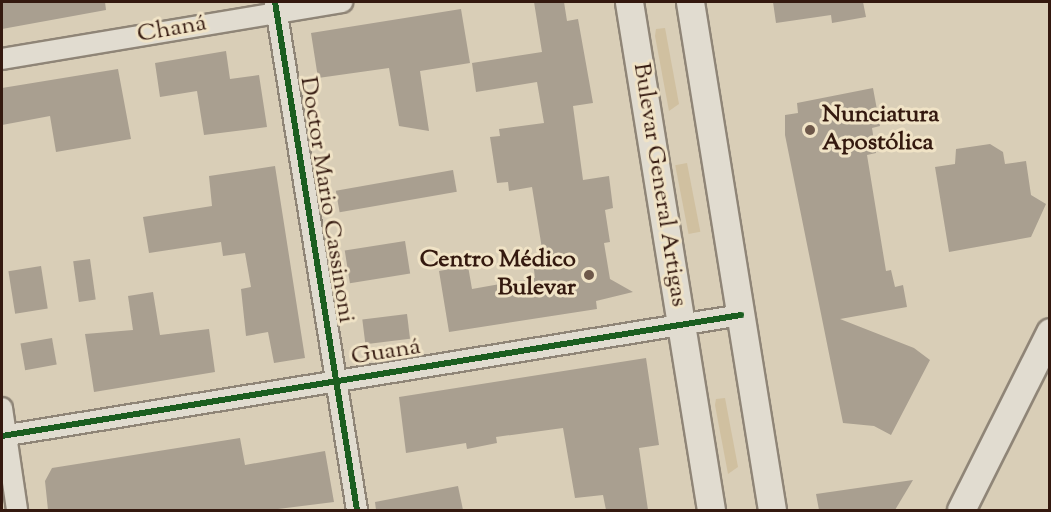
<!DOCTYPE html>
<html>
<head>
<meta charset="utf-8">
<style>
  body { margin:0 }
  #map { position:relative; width:1051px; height:512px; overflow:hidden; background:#d9ceb7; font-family:"Sorts Mill Goudy",serif }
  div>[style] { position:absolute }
  .green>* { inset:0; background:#d0c0a0; transform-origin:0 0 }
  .building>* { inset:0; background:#a99f90; transform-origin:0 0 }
  .roads { filter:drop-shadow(2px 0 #8f8577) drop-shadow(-2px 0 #8f8577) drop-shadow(0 2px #8f8577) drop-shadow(0 -2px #8f8577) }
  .street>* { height:20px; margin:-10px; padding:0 10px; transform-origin:10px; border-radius:10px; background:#e1dcd0 }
  .secondary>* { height:27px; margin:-13.5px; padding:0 13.5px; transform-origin:13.5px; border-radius:13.5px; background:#e1dcd0 }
  .cycleway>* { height:6px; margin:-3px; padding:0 3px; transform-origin:3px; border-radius:3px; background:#1b5e20 }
  .dots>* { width:16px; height:16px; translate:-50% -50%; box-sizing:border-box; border:3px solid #f0e3c6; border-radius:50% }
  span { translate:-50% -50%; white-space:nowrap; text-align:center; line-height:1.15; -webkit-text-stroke:6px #f0e3c6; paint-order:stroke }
  .street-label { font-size:24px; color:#34190f }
  .poi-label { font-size:24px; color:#34190f; font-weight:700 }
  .left { translate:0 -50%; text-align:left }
  .right { translate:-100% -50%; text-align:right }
  .frame { position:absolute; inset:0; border:3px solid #34190f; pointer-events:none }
</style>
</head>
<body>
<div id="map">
  <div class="green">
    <div style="clip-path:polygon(665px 28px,679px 104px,669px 111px,655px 36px,656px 29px)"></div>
    <div style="left:687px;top:163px;width:70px;height:12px;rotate:79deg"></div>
    <div style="clip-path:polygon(725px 398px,738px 467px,728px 474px,715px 405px,716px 399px)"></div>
  </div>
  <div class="building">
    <div style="clip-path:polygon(2px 2px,105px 2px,106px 10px,2px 29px)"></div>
    <div style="clip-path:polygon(534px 2px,564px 2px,567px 21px,578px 19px,593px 103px,573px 106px,583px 180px,609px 176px,613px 208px,605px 210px,610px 242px,604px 243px,610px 279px,633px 292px,596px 301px,597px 309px,449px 332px,439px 271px,468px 266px,472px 289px,535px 278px,533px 262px,544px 261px,532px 187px,509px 191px,508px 182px,497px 183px,490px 137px,500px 136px,499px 129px,544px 123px,537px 82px,476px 92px,472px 63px,542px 52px)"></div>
    <div style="clip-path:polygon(773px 2px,863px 2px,866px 17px,832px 23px,831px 15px,776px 23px)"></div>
    <div style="clip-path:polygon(461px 9px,470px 63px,420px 71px,429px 131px,399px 126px,389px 68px,318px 78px,311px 33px)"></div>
    <div style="clip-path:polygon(226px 51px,230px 79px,259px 75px,267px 127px,204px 135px,197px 91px,160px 97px,155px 63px)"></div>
    <div style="clip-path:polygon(118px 69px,131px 139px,56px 152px,50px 116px,2px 125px,2px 88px)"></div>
    <div style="clip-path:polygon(873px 88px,880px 126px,872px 128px,876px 153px,867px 155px,886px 271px,891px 270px,895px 287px,903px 285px,907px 307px,840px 319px,914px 348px,930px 360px,891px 435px,874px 426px,843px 423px,785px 135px,785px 115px,798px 113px,797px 103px)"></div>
    <div style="clip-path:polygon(990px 144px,1003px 152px,1005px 164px,1026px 161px,1031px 195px,1046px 204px,1031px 237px,949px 252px,935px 167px,955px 164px,956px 149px)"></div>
    <div style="clip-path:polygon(275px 166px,305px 358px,274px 363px,268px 332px,246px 336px,241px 289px,251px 287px,245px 253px,223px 256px,221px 242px,149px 253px,143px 217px,212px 206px,209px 176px)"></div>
    <div style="left:453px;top:170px;width:22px;height:119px;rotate:80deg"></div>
    <div style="left:405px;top:241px;width:33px;height:61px;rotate:81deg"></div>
    <div style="left:90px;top:259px;width:41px;height:17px;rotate:82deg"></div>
    <div style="left:41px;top:266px;width:43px;height:33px;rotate:81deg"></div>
    <div style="clip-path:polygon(153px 292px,160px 335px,209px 329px,215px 372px,94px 392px,85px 334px,133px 330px,128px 296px)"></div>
    <div style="left:407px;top:314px;width:25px;height:45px;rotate:83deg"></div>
    <div style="left:52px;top:338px;width:27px;height:32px;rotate:80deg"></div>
    <div style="clip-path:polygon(646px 358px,659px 445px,639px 448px,648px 510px,606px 510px,603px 495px,575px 498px,563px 428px,496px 437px,497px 443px,467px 449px,466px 443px,406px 453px,399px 397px)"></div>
    <div style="clip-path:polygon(240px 438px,245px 465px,325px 451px,334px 502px,270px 510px,48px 510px,45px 481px,52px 468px)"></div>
    <div style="clip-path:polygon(913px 480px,895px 510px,819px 510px,816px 494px)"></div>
    <div style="clip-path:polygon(458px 486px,463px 510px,376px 510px,375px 502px)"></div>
  </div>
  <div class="roads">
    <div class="street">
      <div style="left:275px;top:2px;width:515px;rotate:80.83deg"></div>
      <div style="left:2px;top:59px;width:345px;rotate:-9.5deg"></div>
      <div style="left:2px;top:408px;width:103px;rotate:81.6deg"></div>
      <div style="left:2px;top:436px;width:749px;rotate:-9.3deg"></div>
    </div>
    <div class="secondary">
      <div style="left:629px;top:2px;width:515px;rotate:80.83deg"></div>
      <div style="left:690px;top:2px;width:515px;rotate:80.83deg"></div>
      <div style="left:961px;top:510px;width:199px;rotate:-63.4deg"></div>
    </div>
  </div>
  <div class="cycleway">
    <div style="left:275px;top:2px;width:515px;rotate:80.83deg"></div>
    <div style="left:2px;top:436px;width:749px;rotate:-9.3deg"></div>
  </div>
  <div class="dots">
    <div style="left:810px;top:130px;background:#6e584a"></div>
    <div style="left:589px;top:275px;background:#6e584a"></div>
  </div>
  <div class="street-label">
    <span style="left:172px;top:30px;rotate:-10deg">Chaná</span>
    <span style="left:659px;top:185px;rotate:81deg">Bulevar General Artigas</span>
    <span style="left:326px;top:200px;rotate:81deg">Doctor Mario Cassinoni</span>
    <span style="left:386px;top:353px;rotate:-9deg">Guaná</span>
  </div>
  <div class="poi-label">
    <span class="left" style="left:822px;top:130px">Nunciatura<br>Apostólica</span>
    <span class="right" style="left:576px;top:275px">Centro Médico<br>Bulevar</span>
  </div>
  <div class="frame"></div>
</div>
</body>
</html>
